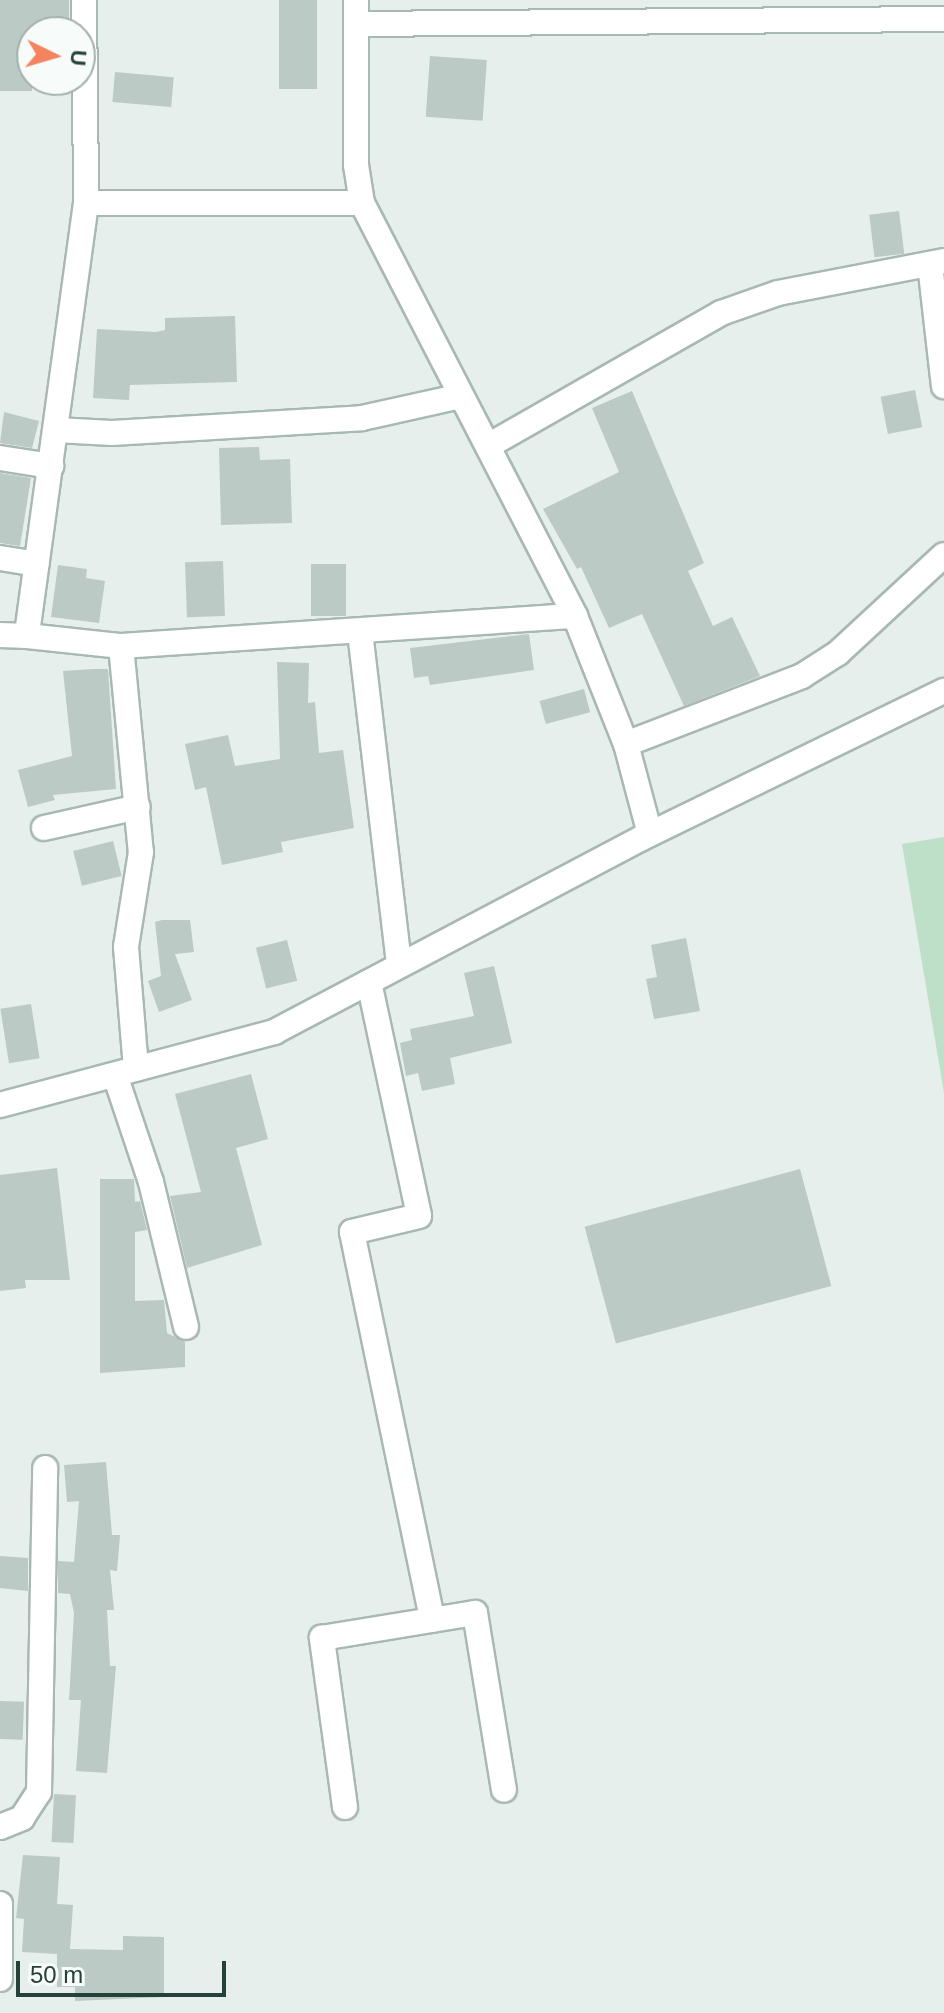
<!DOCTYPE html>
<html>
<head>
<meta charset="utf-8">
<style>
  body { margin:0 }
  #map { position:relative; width:944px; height:2013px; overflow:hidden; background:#e6efeb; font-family:Helvetica,sans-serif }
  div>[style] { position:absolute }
  .green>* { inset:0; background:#bfe0c8 }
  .building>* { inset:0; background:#bbcac4; transform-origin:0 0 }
  .roads { filter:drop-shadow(2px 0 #a8b8b2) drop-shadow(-2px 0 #a8b8b2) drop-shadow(0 2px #a8b8b2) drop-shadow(0 -2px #a8b8b2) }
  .minor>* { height:24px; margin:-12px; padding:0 12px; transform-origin:12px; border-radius:12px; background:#fff }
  span { translate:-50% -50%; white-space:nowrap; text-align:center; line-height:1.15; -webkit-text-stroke:6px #f7fbf9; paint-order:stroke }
  .north { position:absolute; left:16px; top:16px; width:80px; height:80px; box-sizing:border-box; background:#f7fbf9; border:2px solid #a3b1ad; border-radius:50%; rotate:95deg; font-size:22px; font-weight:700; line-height:32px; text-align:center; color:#24423a }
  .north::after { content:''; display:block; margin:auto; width:28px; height:36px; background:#f4845f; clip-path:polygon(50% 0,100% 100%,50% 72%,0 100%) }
  .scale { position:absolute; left:16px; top:1961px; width:210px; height:36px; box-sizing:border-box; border:4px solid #24423a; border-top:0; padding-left:10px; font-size:24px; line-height:28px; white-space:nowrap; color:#24423a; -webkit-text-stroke:6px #f7fbf9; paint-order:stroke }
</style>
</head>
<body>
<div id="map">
  <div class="green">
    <div style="clip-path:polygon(944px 837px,944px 1093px,902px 844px)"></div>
  </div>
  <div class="building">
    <div style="clip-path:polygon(0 0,69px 0,69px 32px,32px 32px,32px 91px,0 91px)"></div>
    <div style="left:279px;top:0;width:38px;height:89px"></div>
    <div style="left:430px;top:56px;width:57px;height:61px;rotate:4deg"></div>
    <div style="left:115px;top:72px;width:59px;height:30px;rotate:5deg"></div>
    <div style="left:899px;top:211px;width:43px;height:30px;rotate:83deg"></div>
    <div style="clip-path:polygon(235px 316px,237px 382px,130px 385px,129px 400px,93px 398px,97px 329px,156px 332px,165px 330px,165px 318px)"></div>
    <div style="left:915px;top:390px;width:38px;height:35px;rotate:79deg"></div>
    <div style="clip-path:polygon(632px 391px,704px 563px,688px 571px,713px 626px,732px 617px,760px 676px,684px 706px,642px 614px,609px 628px,581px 567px,577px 569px,543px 509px,619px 472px,592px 408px)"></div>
    <div style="clip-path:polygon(4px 412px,39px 421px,32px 448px,0 443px)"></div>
    <div style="clip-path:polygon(259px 447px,260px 460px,290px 459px,292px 523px,221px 525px,219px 448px)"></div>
    <div style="clip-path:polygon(0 473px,31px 478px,20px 546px,0 543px)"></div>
    <div style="left:223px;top:561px;width:55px;height:38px;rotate:88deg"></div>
    <div style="left:346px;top:564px;width:52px;height:35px;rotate:90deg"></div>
    <div style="clip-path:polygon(58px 565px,87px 569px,86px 578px,105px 581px,99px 623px,51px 617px)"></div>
    <div style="clip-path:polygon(529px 634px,534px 670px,430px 685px,428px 676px,414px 678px,410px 648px)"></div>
    <div style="clip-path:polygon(277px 662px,309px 663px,308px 703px,315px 702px,319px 753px,343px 750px,354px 828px,281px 842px,283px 852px,222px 865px,206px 787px,195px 790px,185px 744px,228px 735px,235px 766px,280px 759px)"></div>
    <div style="clip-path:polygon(93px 669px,108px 669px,116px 789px,53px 795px,55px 800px,28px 807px,18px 770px,72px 756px,63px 671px)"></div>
    <div style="left:584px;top:689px;width:24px;height:46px;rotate:75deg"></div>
    <div style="left:113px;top:841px;width:36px;height:41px;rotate:76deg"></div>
    <div style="clip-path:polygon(162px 920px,190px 920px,194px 952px,175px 954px,192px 1000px,159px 1012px,148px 981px,161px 976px,155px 922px)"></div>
    <div style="clip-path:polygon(686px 938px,700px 1011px,654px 1019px,646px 979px,657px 977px,651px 945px)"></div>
    <div style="left:287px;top:940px;width:42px;height:32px;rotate:76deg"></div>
    <div style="clip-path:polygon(494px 966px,512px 1043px,450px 1058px,455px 1084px,422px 1091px,418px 1073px,406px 1076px,400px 1043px,412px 1040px,410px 1029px,474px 1016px,464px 973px)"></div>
    <div style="left:31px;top:1004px;width:55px;height:31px;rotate:81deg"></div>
    <div style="clip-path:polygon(251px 1074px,268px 1139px,236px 1148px,262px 1245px,187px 1268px,170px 1196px,201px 1192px,175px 1094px)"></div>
    <div style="clip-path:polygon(57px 1168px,70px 1280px,25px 1280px,26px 1288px,0 1291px,0 1175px)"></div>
    <div style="left:800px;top:1169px;width:121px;height:223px;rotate:75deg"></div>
    <div style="clip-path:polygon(100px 1179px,134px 1179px,135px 1202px,140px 1201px,147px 1230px,135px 1232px,135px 1301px,164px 1300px,167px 1333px,185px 1342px,185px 1367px,100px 1373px)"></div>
    <div style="clip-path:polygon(106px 1462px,112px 1535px,120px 1535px,117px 1571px,110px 1570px,114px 1610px,107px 1610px,110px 1666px,116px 1666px,107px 1773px,76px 1771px,81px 1700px,69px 1700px,74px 1613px,70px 1594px,58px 1593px,58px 1561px,74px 1562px,79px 1501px,67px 1502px,64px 1465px)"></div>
    <div style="clip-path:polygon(0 1556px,28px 1558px,28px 1591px,0 1588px)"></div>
    <div style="left:0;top:1701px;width:24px;height:38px;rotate:2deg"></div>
    <div style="left:54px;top:1794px;width:22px;height:48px;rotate:3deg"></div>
    <div style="clip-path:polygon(23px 1855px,60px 1857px,57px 1904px,73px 1905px,70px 1949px,123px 1950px,123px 1936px,164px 1937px,164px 1997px,75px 2001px,75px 1987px,57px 1987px,57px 1954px,22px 1952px,24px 1919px,16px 1918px)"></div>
  </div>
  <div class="roads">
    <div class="minor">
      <div style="left:84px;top:0;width:203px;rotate:89.4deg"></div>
      <div style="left:86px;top:203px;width:437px;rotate:97.8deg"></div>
      <div style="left:27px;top:636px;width:95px;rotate:6.1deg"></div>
      <div style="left:121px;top:646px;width:455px;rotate:-3.8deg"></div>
      <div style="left:356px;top:0;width:165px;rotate:90deg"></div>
      <div style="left:356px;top:165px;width:38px;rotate:81deg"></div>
      <div style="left:362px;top:203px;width:465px;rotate:62.7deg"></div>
      <div style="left:575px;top:616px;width:138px;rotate:68.3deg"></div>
      <div style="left:626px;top:744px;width:93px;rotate:75.1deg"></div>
      <div style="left:356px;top:24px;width:588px;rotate:-0.49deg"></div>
      <div style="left:86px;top:203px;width:276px"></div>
      <div style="left:930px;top:264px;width:123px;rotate:83.5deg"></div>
      <div style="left:56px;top:430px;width:56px;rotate:3.1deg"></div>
      <div style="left:112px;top:433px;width:250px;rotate:-3.4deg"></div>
      <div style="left:362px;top:418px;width:101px;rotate:-12.5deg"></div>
      <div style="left:488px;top:446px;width:268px;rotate:-29.7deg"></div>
      <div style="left:721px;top:313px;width:60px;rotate:-19.3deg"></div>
      <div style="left:778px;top:293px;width:169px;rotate:-10.9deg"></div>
      <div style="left:0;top:458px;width:52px;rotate:8.9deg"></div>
      <div style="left:0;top:558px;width:37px;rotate:9deg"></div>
      <div style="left:360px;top:632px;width:335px;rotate:83.3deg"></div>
      <div style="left:0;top:635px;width:27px;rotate:2deg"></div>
      <div style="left:121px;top:646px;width:207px;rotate:84.5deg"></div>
      <div style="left:141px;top:852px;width:96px;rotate:99deg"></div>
      <div style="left:126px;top:947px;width:122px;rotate:85.3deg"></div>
      <div style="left:626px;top:744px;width:189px;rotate:-21.1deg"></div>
      <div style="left:802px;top:676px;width:43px;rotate:-32.6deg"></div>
      <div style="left:838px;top:653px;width:144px;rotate:-42.8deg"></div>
      <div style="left:44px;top:828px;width:96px;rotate:-12.6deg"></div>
      <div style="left:369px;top:982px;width:239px;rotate:77.9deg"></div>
      <div style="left:419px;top:1216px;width:69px;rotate:166.6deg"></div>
      <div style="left:352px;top:1232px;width:396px;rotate:78.3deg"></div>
      <div style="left:115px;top:1075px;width:113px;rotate:71.4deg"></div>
      <div style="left:151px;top:1182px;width:149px;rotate:76.4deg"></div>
      <div style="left:0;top:1105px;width:284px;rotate:-14.9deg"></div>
      <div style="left:274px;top:1032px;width:416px;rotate:-27.8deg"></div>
      <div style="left:642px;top:838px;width:336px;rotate:-26deg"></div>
      <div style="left:345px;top:1807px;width:171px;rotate:-97.8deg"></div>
      <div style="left:322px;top:1638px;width:155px;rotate:-9.3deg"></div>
      <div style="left:475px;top:1613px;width:179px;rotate:80.7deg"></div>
      <div style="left:0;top:1827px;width:24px;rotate:-22deg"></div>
      <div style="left:22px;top:1818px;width:31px;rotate:-57deg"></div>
      <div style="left:39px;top:1792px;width:324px;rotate:-88.9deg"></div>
      <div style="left:0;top:1904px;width:75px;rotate:90deg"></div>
    </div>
  </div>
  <div class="north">U</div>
  <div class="scale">50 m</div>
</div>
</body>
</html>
